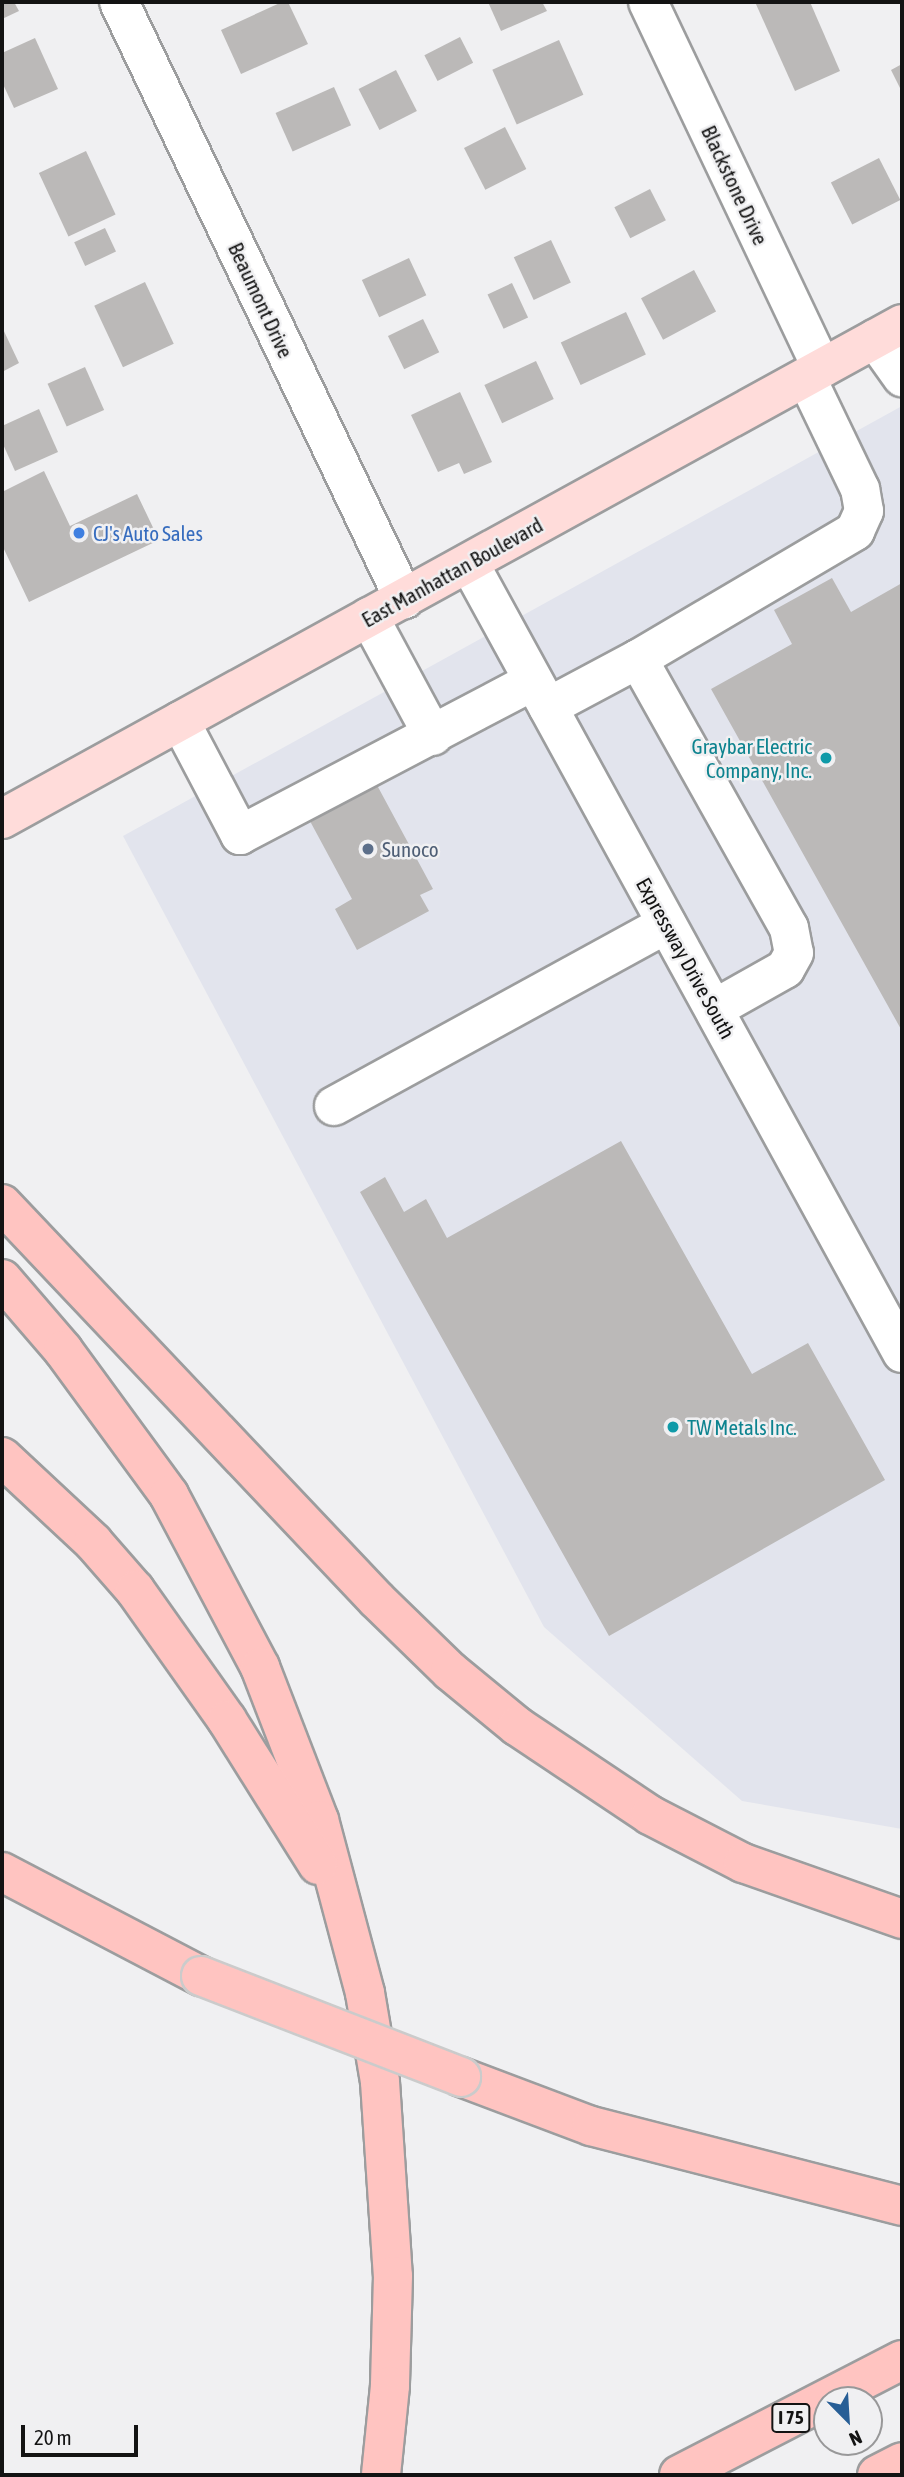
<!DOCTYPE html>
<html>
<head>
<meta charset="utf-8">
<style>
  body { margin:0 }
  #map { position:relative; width:904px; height:2477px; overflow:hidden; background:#f0f0f2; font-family:"Asap Condensed",sans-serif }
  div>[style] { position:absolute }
  .built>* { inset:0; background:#e2e4ed }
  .building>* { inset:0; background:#bbb9b8; transform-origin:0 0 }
  .roads { filter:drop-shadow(2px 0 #9c9d9e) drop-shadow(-2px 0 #9c9d9e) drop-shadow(0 2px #9c9d9e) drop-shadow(0 -2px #9c9d9e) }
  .minor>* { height:38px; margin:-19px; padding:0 19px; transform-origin:19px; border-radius:19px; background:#fff }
  .major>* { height:38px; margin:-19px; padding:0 19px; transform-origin:19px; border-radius:19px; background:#ffdcda }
  .highway>* { height:38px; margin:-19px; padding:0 19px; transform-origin:19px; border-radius:19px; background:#ffc4c1 }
  .bridges { filter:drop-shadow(2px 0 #cbcbcb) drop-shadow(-2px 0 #cbcbcb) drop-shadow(0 2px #cbcbcb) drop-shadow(0 -2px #cbcbcb) }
  .highway-bridge>* { height:38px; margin:-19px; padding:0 19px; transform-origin:19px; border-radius:19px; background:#ffc4c1 }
  .dots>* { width:19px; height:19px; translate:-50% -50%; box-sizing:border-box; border:4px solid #f0f0f2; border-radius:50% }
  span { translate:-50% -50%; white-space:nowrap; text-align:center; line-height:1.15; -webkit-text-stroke:5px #f0f0f2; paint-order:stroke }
  .shield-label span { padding:2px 5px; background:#f0f0f2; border:2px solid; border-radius:5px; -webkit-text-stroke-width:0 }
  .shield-label { font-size:19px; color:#131313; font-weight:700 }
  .street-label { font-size:21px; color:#131313 }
  .shop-label { font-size:21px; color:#366cbe }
  .left { translate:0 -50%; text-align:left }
  .culture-label { font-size:21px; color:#0d838f }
  .right { translate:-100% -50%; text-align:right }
  .service-label { font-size:21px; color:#4e5e75 }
  .frame { position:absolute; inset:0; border:4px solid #131313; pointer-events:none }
  .north { position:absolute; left:813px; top:2386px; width:70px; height:70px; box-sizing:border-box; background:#f0f0f2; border:2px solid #989899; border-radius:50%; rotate:156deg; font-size:19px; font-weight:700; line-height:28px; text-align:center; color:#131313 }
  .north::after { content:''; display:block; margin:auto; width:24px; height:32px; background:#275e96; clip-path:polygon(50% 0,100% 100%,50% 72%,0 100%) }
  .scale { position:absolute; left:21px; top:2425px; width:117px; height:32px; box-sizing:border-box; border:4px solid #131313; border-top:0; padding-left:9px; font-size:21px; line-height:24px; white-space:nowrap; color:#131313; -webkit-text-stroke:5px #f0f0f2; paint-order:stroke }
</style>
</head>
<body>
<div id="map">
  <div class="built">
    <div style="clip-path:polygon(902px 406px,902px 1829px,742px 1801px,544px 1627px,123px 836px)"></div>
  </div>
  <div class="building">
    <div style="clip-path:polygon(2px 2px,14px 2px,19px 11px,2px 19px)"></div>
    <div style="clip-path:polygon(282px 2px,288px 2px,308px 44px,241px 74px,221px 30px)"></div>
    <div style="clip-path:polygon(488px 2px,542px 2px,547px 11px,501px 31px)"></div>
    <div style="clip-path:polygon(755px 2px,810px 2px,840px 71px,795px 91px)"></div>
    <div style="left:460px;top:37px;width:29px;height:40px;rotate:63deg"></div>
    <div style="clip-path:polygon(35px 38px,58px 89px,14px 108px,2px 82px,2px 53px)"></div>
    <div style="left:559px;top:40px;width:60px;height:73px;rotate:66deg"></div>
    <div style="clip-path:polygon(902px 64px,902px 92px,891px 70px)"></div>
    <div style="left:396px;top:70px;width:46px;height:42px;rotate:63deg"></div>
    <div style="left:334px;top:87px;width:42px;height:64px;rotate:66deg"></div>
    <div style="left:505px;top:127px;width:47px;height:46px;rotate:63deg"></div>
    <div style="left:86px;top:151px;width:70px;height:52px;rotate:65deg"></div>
    <div style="left:879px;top:158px;width:47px;height:54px;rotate:63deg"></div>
    <div style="left:650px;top:189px;width:35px;height:40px;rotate:63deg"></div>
    <div style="left:105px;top:228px;width:26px;height:34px;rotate:65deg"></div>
    <div style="left:551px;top:240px;width:47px;height:41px;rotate:65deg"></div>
    <div style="left:409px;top:258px;width:41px;height:52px;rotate:65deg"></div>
    <div style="left:694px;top:270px;width:47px;height:60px;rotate:62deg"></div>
    <div style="left:145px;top:282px;width:68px;height:56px;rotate:65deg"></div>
    <div style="left:512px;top:283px;width:38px;height:27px;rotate:65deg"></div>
    <div style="left:626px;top:312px;width:47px;height:72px;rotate:65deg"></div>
    <div style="left:423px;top:319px;width:37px;height:39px;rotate:64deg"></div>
    <div style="clip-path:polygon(2px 327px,19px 363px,2px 372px)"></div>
    <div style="left:536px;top:361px;width:42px;height:57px;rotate:65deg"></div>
    <div style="left:85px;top:367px;width:47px;height:41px;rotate:66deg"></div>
    <div style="clip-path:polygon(460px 392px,492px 462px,464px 474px,459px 463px,438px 472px,411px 415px)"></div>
    <div style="clip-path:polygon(39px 409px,58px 452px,15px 471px,2px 442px,2px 426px)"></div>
    <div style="clip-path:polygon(44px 471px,70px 526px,137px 494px,159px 540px,29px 602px,2px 545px,2px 492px)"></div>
    <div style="clip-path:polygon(832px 578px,851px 612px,902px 583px,902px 1031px,711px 689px,792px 644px,774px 610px)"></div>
    <div style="clip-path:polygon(371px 774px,433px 889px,420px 895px,429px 911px,357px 950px,335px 909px,352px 899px,304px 810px)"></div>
    <div style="clip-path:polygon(621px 1141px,752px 1374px,808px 1343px,885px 1480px,609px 1636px,360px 1192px,385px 1177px,404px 1212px,426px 1199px,447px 1238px)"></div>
  </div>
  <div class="roads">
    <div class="minor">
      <div style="left:119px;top:2px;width:662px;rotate:64.48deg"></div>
      <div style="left:648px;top:2px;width:405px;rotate:64.6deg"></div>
      <div style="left:875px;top:339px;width:47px;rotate:54.6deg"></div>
      <div style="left:469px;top:563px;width:901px;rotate:61.27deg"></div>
      <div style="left:369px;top:617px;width:135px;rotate:61.7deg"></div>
      <div style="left:638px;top:659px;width:252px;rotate:-30.5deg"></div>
      <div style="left:855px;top:531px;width:22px;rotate:-66deg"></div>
      <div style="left:864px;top:511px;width:22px;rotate:-100deg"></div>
      <div style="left:860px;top:489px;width:124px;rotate:-115.7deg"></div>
      <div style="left:548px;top:707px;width:102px;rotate:-28.1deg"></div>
      <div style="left:638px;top:659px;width:308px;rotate:60.7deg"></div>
      <div style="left:789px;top:928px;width:25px;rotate:79deg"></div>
      <div style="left:794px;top:953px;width:18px;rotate:119deg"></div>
      <div style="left:785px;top:969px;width:81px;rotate:150.6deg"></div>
      <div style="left:180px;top:721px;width:129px;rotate:62.2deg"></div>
      <div style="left:240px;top:835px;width:331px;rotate:-27.7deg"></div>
      <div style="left:334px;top:1106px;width:379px;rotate:-28.7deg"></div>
    </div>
    <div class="major">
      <div style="left:2px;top:819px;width:1027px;rotate:-28.81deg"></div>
    </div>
    <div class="highway">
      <div style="left:2px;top:1204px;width:545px;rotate:46.56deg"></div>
      <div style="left:377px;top:1600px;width:102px;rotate:44.2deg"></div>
      <div style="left:450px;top:1671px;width:87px;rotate:39.4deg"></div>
      <div style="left:517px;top:1726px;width:160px;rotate:33.8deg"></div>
      <div style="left:650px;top:1815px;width:105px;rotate:27.3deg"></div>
      <div style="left:743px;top:1863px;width:169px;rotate:19.4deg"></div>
      <div style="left:2px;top:1279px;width:94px;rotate:49.3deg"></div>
      <div style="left:63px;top:1350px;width:180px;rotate:53.8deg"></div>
      <div style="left:169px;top:1495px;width:195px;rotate:62.1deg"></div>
      <div style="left:260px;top:1667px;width:164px;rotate:68.9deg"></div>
      <div style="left:319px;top:1820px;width:179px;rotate:75.1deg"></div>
      <div style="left:365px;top:1993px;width:90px;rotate:80.4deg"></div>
      <div style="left:380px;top:2082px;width:194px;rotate:86.2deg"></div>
      <div style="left:393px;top:2276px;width:110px;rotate:91.6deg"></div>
      <div style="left:390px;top:2386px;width:89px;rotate:95.8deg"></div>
      <div style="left:2px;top:1457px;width:125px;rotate:43deg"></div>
      <div style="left:93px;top:1542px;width:64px;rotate:48.8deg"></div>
      <div style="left:135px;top:1590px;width:159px;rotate:54.7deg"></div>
      <div style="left:227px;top:1720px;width:171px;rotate:57.9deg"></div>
      <div style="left:2px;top:1872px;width:225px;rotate:27.6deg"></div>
      <div style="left:461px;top:2077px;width:139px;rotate:20.7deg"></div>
      <div style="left:591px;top:2126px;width:321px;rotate:14.4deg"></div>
      <div style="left:679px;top:2475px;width:251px;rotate:-27.3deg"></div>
      <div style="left:877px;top:2475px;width:28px;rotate:-27deg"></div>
    </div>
  </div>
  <div class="bridges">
    <div class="highway-bridge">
      <div style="left:201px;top:1976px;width:279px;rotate:21.2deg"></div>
    </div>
  </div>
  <div class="dots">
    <div style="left:79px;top:533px;background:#3f7fe0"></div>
    <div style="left:826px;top:758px;background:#0f9aa8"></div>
    <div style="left:368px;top:849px;background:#5c6f8a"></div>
    <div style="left:673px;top:1427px;background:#0f9aa8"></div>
  </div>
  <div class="shield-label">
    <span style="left:791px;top:2418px">I 75</span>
  </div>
  <div class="street-label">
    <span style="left:735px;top:185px;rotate:65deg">Blackstone Drive</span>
    <span style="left:261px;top:300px;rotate:65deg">Beaumont Drive</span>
    <span style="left:452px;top:572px;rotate:-29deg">East Manhattan Boulevard</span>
    <span style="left:686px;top:958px;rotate:61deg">Expressway Drive South</span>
  </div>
  <div class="shop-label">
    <span class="left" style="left:93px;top:533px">CJ's Auto Sales</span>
  </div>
  <div class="culture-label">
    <span class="right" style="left:812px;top:758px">Graybar Electric<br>Company, Inc.</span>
    <span class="left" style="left:687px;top:1427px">TW Metals Inc.</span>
  </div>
  <div class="service-label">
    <span class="left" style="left:382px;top:849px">Sunoco</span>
  </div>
  <div class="frame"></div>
  <div class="north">N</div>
  <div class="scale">20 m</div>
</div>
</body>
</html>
